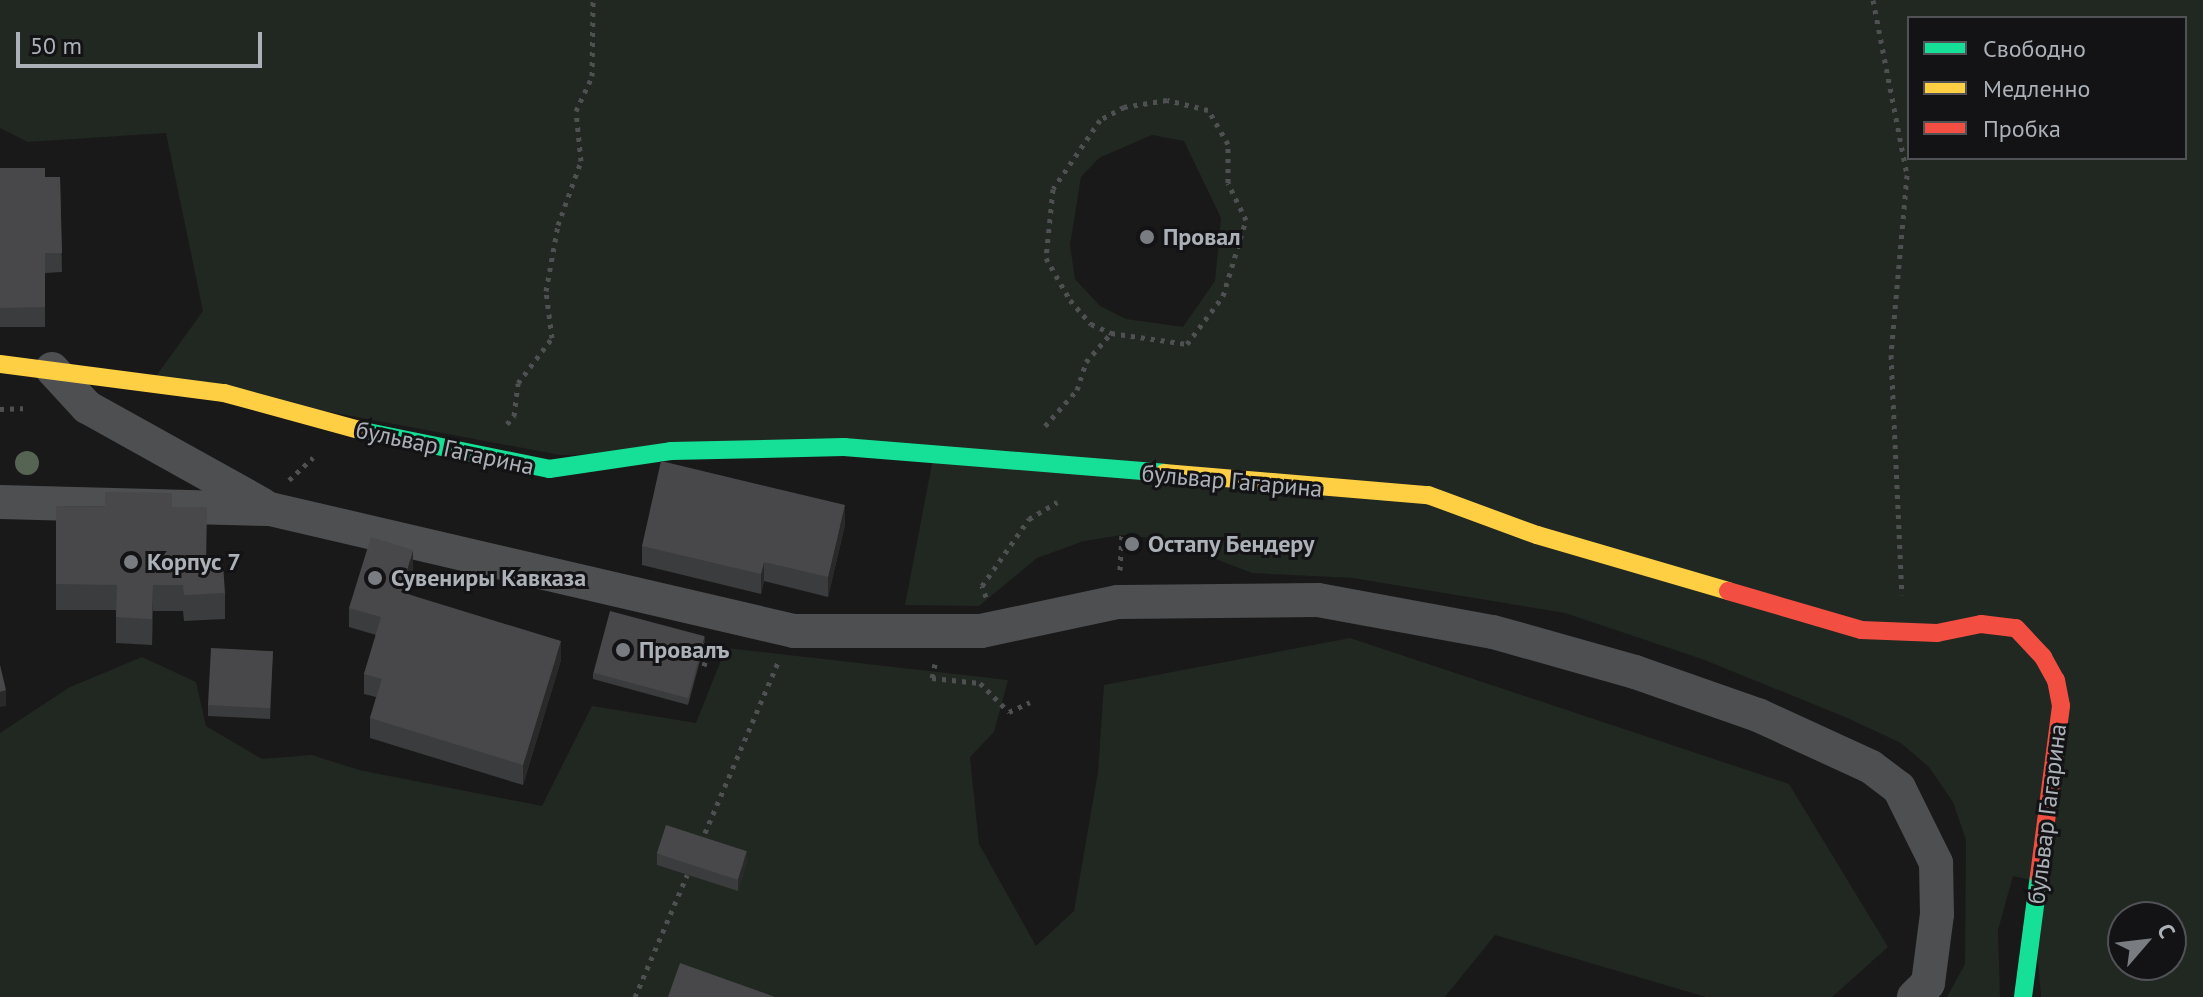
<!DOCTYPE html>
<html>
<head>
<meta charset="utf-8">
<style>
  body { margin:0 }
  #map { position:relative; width:2203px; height:997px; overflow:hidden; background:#191919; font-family:"PT Sans",sans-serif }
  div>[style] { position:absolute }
  .green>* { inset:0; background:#212721 }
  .path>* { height:5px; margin-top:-2.5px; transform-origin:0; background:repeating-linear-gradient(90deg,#4f5052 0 4px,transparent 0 10px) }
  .street>* { height:34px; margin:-17px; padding:0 17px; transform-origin:17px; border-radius:17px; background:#4e4f51 }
  .fast>* { height:18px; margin:-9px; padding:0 9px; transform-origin:9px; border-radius:9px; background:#16e098 }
  .slow>* { height:18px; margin:-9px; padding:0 9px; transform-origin:9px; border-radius:9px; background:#ffcf43 }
  .jam>* { height:18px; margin:-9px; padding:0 9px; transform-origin:9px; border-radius:9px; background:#f24e42 }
  .trees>* { width:24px; height:24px; margin:-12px; border-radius:50%; background:#566454 }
  .wall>* { inset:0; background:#3b3c3d }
  .shaded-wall>* { inset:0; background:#292929; transform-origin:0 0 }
  .building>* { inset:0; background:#48484a; transform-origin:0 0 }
  .dots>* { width:22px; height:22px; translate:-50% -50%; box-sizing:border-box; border:4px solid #131315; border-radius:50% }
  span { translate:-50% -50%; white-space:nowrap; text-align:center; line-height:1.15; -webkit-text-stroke:6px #131315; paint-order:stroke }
  .poi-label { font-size:24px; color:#acb1b8; font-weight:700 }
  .left { translate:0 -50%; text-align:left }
  .street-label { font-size:24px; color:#acb1b8 }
  .legend { position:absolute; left:1907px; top:16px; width:280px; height:144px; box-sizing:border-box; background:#131315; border:2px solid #505256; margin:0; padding:10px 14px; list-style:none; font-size:24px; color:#acb1b8 }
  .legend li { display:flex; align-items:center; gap:16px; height:40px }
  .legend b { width:40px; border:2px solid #505256 }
  .north { position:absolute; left:2107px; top:901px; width:80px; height:80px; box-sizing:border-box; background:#131315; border:2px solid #505256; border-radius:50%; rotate:62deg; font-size:22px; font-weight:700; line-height:32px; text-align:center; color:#acb1b8 }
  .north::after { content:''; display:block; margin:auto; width:28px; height:36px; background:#797c80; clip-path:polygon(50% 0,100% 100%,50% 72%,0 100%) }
  .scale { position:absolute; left:16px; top:32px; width:246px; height:36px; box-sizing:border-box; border:4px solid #acb1b8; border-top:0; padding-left:10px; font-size:24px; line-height:28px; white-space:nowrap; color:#acb1b8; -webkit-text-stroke:6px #131315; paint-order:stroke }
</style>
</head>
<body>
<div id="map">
  <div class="green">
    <div style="clip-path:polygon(evenodd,0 0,2203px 0,2203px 997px,2041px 997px,2031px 880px,2013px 876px,1998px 930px,2000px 997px,1947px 997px,1965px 964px,1966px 840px,1953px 802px,1929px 767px,1901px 743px,1845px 717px,1702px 659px,1565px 613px,1353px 578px,1252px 573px,1164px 539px,1122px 535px,1084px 541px,1037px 558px,979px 606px,905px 605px,935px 448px,560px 455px,154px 379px,203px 311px,166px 133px,28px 142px,0 128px,0 0,1909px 18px,2185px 18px,2185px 158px,1909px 158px,1909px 18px,0 0,1152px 135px,1184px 141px,1221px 218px,1215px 281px,1183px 327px,1126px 319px,1100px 306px,1075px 279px,1070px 245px,1081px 177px,1099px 158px,1152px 135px,0 0,2123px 917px,2171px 917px,2171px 965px,2123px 965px,2123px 917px)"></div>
    <div style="clip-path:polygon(1350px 638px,1789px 784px,1888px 947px,1832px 997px,1706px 997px,1495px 935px,1445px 997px,0 997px,0 733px,70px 687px,142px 657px,196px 682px,206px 726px,262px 759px,312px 755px,359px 770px,542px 806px,592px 706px,696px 723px,726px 648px,1008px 680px,994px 732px,970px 757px,979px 844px,1036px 946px,1074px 911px,1098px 772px,1104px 685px)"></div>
  </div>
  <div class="path">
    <div style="left:1873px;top:0;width:178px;rotate:79deg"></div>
    <div style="left:1907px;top:175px;width:181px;rotate:95.1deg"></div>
    <div style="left:1891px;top:355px;width:240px;rotate:87.4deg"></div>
    <div style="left:0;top:409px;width:23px;rotate:-2deg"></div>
    <div style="left:507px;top:424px;width:11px;rotate:-49deg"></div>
    <div style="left:514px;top:416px;width:33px;rotate:-83deg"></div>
    <div style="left:518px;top:383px;width:56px;rotate:-52.9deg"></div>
    <div style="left:552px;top:338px;width:47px;rotate:-97.3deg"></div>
    <div style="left:546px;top:291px;width:67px;rotate:-79.7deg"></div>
    <div style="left:558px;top:225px;width:68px;rotate:-70.2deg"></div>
    <div style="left:581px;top:161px;width:50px;rotate:-95.7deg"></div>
    <div style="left:576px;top:111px;width:38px;rotate:-65deg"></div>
    <div style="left:592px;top:76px;width:76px;rotate:-89.2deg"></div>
    <div style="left:1045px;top:426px;width:48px;rotate:-48.4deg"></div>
    <div style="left:1077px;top:390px;width:29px;rotate:-72deg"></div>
    <div style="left:1086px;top:362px;width:38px;rotate:-49deg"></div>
    <div style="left:1111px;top:333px;width:77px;rotate:8.2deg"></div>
    <div style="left:1187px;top:344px;width:60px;rotate:-53.1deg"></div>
    <div style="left:1223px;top:296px;width:79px;rotate:-73.2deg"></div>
    <div style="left:1246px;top:220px;width:41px;rotate:-115.9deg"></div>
    <div style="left:1228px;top:183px;width:39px;rotate:-90deg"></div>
    <div style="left:1228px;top:144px;width:39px;rotate:-120deg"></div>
    <div style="left:1208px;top:110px;width:42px;rotate:-166.3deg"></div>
    <div style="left:1167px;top:100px;width:44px;rotate:170.8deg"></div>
    <div style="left:1124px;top:107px;width:27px;rotate:152deg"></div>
    <div style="left:1100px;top:120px;width:83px;rotate:124.3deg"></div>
    <div style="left:1053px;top:189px;width:69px;rotate:95.8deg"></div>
    <div style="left:1046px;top:258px;width:48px;rotate:60.3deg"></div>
    <div style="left:1070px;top:300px;width:32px;rotate:49deg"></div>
    <div style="left:1091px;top:324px;width:22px;rotate:24deg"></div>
    <div style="left:289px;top:480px;width:33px;rotate:-43deg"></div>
    <div style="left:1120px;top:570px;width:35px;rotate:-87deg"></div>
    <div style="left:986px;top:597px;width:12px;rotate:-110deg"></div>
    <div style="left:982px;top:586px;width:82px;rotate:-55deg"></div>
    <div style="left:1029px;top:519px;width:33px;rotate:-31deg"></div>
    <div style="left:935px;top:664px;width:14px;rotate:102deg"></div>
    <div style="left:932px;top:678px;width:48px;rotate:5.9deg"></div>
    <div style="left:980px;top:683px;width:41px;rotate:45deg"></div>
    <div style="left:1009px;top:712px;width:23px;rotate:-25deg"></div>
    <div style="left:704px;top:666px;width:24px;rotate:-75deg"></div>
    <div style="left:701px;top:842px;width:198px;rotate:-66.8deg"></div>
    <div style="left:635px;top:997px;width:133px;rotate:-66.9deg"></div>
  </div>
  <div class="street">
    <div style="left:52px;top:369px;width:52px;rotate:47.4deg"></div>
    <div style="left:87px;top:407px;width:201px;rotate:29.1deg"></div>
    <div style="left:0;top:502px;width:270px;rotate:1.5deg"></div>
    <div style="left:270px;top:509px;width:538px;rotate:13.11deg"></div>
    <div style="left:794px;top:631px;width:187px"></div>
    <div style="left:981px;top:631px;width:140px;rotate:-12deg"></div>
    <div style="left:1118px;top:602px;width:200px;rotate:-0.6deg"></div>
    <div style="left:1318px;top:600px;width:178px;rotate:10.4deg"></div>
    <div style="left:1493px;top:632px;width:148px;rotate:15.7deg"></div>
    <div style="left:1635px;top:672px;width:130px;rotate:19.3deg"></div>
    <div style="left:1758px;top:715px;width:124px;rotate:24.7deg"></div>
    <div style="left:1871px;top:767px;width:35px;rotate:37deg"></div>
    <div style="left:1899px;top:788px;width:84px;rotate:63.7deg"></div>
    <div style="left:1936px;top:863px;width:51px;rotate:88.9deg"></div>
    <div style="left:1937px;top:914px;width:70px;rotate:97.4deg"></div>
    <div style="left:1928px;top:983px;width:20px;rotate:135deg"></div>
  </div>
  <div class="fast">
    <div style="left:363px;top:431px;width:190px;rotate:11.5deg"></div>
    <div style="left:549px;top:469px;width:123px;rotate:-8.4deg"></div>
    <div style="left:671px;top:451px;width:173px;rotate:-1.3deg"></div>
    <div style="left:844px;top:447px;width:321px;rotate:4.6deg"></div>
    <div style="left:2023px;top:997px;width:122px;rotate:-82.5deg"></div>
  </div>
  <div class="slow">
    <div style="left:0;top:364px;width:226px;rotate:7.4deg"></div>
    <div style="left:224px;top:393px;width:144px;rotate:15.3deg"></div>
    <div style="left:1164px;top:473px;width:265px;rotate:4.8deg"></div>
    <div style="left:1428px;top:495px;width:116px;rotate:20.2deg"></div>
    <div style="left:1537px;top:535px;width:199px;rotate:16.3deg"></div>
  </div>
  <div class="jam">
    <div style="left:1728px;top:591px;width:139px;rotate:16.3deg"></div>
    <div style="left:1861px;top:630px;width:76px;rotate:2.3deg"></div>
    <div style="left:1937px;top:633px;width:45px;rotate:-11.6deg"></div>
    <div style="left:1981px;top:624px;width:35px;rotate:7deg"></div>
    <div style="left:2016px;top:628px;width:40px;rotate:47deg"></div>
    <div style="left:2043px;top:657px;width:26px;rotate:61deg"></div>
    <div style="left:2056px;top:680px;width:26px;rotate:79deg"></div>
    <div style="left:2061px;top:706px;width:171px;rotate:97.4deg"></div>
  </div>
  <div class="trees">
    <div style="left:27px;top:463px"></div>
  </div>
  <div class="wall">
    <div style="clip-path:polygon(0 168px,45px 177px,60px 177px,62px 272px,45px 273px,45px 327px,0 327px)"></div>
    <div style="clip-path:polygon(56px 506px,172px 507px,206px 565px,225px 593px,225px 619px,184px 621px,183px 611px,153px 611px,152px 645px,116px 643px,116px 610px,56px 610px)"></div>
    <div style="clip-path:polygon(845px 525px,828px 597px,764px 581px,761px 594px,642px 565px,642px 546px)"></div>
    <div style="clip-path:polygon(413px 570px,406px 593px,561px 660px,523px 785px,370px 738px,370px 718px,376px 697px,364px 694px,364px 674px,376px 635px,349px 627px,349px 608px)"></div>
    <div style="clip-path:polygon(705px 642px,688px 705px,593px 679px,593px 673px)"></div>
    <div style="clip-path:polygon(273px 651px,270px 719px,208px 716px,208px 705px)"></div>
    <div style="clip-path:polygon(657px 854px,747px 862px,738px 891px,657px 865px)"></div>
  </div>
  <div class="shaded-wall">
    <div style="clip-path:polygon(845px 505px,845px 525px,828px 597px,828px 577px)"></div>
    <div style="clip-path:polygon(413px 550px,413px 570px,401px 611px,401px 592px)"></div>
    <div style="clip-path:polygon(764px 562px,764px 581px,761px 594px,761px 574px)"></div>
    <div style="clip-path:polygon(153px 585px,153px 611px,152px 645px,152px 619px)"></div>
    <div style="left:705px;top:637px;width:5px;height:65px;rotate:90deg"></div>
    <div style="clip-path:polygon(561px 641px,561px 660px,523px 785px,523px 765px)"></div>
    <div style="clip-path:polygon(6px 690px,6px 706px,0 707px,0 692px)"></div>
    <div style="clip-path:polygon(747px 851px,747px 862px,738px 891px,738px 880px)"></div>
  </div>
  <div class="building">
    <div style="clip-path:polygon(0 168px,45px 168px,45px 177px,60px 177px,62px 253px,45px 253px,45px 307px,0 308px)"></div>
    <div style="clip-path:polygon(661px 461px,845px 505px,828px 577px,764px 562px,761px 574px,642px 546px)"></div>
    <div style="clip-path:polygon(105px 492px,172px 493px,172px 507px,207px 507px,206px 565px,223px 564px,225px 593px,184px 595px,183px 585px,153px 585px,152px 619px,116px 617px,117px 585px,56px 584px,56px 506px,105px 507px)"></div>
    <div style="clip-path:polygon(371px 537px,413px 550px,401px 592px,561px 641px,523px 765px,370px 718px,382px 679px,364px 674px,381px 617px,349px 608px)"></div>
    <div style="left:610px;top:611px;width:98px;height:64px;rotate:15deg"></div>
    <div style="left:211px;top:648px;width:62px;height:57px;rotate:3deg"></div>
    <div style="clip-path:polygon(0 665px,6px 690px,0 692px)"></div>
    <div style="left:666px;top:825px;width:85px;height:30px;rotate:18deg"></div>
    <div style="clip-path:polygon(680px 963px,775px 997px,668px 997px)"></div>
  </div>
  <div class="dots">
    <div style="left:1147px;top:237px;background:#797c80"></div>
    <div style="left:1132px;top:544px;background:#797c80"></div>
    <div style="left:131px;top:562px;background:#797c80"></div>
    <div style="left:375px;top:578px;background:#797c80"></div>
    <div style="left:623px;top:650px;background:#797c80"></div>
  </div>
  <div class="poi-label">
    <span class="left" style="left:1163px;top:237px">Провал</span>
    <span class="left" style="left:1148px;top:544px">Остапу Бендеру</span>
    <span class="left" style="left:147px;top:562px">Корпус 7</span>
    <span class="left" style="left:391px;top:578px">Сувениры Кавказа</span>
    <span class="left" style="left:639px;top:650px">Провалъ</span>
  </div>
  <div class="street-label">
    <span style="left:445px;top:448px;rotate:12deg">бульвар Гагарина</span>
    <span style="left:1232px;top:481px;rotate:5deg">бульвар Гагарина</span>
    <span style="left:2047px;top:814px;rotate:-83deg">бульвар Гагарина</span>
  </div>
  <ul class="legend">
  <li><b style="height:10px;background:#16e098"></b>Свободно</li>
  <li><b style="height:10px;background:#ffcf43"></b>Медленно</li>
  <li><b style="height:10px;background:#f24e42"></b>Пробка</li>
  </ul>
  <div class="north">С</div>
  <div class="scale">50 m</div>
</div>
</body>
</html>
